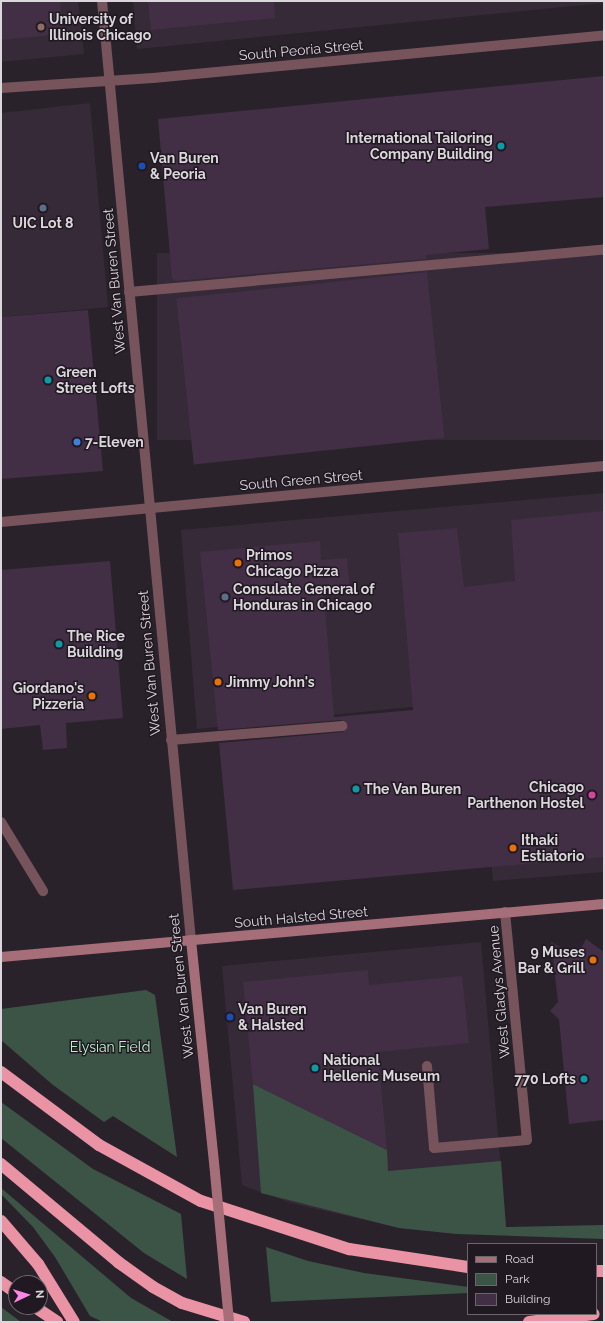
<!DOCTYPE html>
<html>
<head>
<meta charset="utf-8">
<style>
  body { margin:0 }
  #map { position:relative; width:605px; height:1323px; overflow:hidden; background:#2a222b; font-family:Raleway,sans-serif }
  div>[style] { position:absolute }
  .built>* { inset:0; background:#362a38; transform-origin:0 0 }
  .green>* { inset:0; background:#3c5445 }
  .building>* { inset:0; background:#422e45; transform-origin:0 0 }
  .service>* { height:10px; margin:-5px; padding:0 5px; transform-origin:5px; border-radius:5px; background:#77545b }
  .minor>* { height:10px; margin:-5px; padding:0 5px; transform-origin:5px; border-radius:5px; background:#77545b }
  .tertiary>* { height:10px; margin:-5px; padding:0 5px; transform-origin:5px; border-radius:5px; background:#77545b }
  .secondary>* { height:10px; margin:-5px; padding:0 5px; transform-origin:5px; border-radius:5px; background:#a66e79 }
  .motorway>* { height:12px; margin:-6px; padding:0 6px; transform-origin:6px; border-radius:6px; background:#ea93a5 }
  .secondary-bridge>* { height:10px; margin:-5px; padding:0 5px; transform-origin:5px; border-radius:5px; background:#a66e79 }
  .dots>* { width:11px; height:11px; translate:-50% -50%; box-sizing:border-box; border:2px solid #201921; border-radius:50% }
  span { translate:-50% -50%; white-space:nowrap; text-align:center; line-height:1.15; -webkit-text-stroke:3px #201921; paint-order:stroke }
  .poi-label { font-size:14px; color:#dbd6dc; font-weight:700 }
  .left { translate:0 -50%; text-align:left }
  .right { translate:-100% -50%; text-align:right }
  .street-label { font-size:14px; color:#dbd6dc }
  .park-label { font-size:14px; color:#b9f3cf }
  .frame { position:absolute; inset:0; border:2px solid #dbd6dc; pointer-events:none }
  .legend { position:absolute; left:467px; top:1243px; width:130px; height:72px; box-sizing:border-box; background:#201921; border:1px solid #6b656c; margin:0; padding:5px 7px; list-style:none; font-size:12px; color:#dbd6dc }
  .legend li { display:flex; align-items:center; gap:8px; height:20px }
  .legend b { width:20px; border:1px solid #6b656c }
  .north { position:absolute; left:8px; top:1275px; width:40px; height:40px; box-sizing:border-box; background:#201921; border:1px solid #6b656c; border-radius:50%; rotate:86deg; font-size:11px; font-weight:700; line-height:16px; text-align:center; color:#dbd6dc }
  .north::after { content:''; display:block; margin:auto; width:14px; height:18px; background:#fc86e4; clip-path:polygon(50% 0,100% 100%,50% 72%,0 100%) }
</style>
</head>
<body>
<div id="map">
  <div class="built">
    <div style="clip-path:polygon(1px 1px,78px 1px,84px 54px,1px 62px)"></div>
    <div style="clip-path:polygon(133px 1px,604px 1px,604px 3px,137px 49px)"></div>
    <div style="clip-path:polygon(90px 103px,108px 307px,1px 317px,1px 113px)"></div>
    <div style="left:604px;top:253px;width:187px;height:447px;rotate:90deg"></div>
    <div style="clip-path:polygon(604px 493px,604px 872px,493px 881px,478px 700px,197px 729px,181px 530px)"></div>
    <div style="clip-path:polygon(481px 942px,506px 1227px,457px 1234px,399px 1228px,291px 1203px,242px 1185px,222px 966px)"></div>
  </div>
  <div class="green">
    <div style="clip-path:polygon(146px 990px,155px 995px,177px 1157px,113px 1116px,104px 1122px,53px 1085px,1px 1040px,1px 1009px)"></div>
    <div style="clip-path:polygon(253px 1084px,387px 1150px,388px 1171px,501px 1161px,506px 1227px,604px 1225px,604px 1239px,457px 1234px,399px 1228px,261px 1193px)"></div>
    <div style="clip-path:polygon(1px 1102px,93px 1169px,181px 1214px,187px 1279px,144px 1253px,1px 1138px)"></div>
    <div style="clip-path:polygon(1px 1188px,131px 1298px,173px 1322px,103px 1322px,90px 1316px,55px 1257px,33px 1227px,1px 1194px)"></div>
    <div style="clip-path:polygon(266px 1247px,308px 1261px,364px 1273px,468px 1287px,468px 1293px,271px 1302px)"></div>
    <div style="clip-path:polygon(1px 1307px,21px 1322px,1px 1322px)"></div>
  </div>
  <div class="building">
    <div style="clip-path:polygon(1px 1px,60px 1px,63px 34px,1px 40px)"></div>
    <div style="clip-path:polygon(148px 1px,274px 1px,275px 18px,151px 30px)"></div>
    <div style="clip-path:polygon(604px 76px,604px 197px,485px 207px,489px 249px,426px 255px,426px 259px,175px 281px,172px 278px,158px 119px)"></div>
    <div style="left:427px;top:272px;width:167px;height:252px;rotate:84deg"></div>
    <div style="clip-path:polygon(88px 310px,103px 471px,1px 479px,1px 317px)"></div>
    <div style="clip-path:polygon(604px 511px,604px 857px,233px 890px,219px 743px,343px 732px,348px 725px,341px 720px,218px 730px,200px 552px,320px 541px,321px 560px,347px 558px,350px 594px,324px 596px,334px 717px,413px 710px,398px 533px,457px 528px,464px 587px,515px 581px,511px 520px)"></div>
    <div style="clip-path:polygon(110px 561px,123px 718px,66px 723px,67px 748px,43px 750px,40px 725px,1px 729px,1px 570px)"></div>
    <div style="clip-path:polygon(586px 939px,604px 952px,604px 1120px,569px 1124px,559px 1019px,550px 1011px,558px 1002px,551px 942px,577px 956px)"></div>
    <div style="clip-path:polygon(368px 970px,369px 985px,462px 976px,469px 1043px,378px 1052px,387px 1150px,253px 1084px,243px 982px)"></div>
  </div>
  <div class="service">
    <div style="left:129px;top:292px;width:477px;rotate:-5.1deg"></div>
    <div style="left:171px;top:740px;width:172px;rotate:-4.7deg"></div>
    <div style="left:1px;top:822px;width:81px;rotate:58.7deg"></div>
    <div style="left:427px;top:1066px;width:82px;rotate:85.1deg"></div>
    <div style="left:434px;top:1148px;width:93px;rotate:-4.9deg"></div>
  </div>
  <div class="minor">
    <div style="left:1px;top:88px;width:152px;rotate:-3.8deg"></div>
    <div style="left:153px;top:78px;width:453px;rotate:-5.4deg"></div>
    <div style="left:1px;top:522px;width:606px;rotate:-5.31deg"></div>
    <div style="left:505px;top:912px;width:229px;rotate:84.5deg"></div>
  </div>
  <div class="tertiary">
    <div style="left:102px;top:1px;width:943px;rotate:84.59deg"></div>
  </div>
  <div class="secondary">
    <div style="left:191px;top:940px;width:234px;rotate:84.1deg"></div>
    <div style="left:1px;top:957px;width:605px;rotate:-5.02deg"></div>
  </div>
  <div class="motorway">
    <div style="left:1px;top:1072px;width:122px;rotate:36.7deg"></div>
    <div style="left:99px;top:1145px;width:116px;rotate:28.8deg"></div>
    <div style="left:201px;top:1201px;width:156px;rotate:18deg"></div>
    <div style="left:349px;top:1249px;width:120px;rotate:8.6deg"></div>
    <div style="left:1px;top:1164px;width:153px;rotate:39.9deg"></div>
    <div style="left:118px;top:1262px;width:43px;rotate:35.5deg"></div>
    <div style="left:153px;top:1287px;width:33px;rotate:29deg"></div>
    <div style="left:182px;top:1303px;width:65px;rotate:17deg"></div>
    <div style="left:1px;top:1221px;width:57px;rotate:49.3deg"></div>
    <div style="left:38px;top:1264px;width:68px;rotate:58.2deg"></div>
    <div style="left:596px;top:1271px;width:8px"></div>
    <div style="left:1px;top:1282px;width:19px;rotate:36deg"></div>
    <div style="left:35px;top:1307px;width:27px;rotate:34deg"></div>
    <div style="left:529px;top:1322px;width:65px;rotate:-7deg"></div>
  </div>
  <div class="secondary-bridge">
    <div style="left:215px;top:1173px;width:150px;rotate:84.6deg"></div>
  </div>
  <div class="dots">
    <div style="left:41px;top:27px;background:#8d6e63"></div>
    <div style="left:501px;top:146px;background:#0f9aa8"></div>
    <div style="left:142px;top:166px;background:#1a4fb4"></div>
    <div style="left:43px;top:208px;background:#5c6f8a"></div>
    <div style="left:48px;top:380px;background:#0f9aa8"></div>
    <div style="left:77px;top:442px;background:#3f7fe0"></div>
    <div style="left:238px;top:563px;background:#e8710a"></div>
    <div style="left:225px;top:597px;background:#5c6f8a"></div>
    <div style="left:59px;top:644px;background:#0f9aa8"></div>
    <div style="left:218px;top:682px;background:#e8710a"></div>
    <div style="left:92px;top:696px;background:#e8710a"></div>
    <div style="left:356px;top:789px;background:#0f9aa8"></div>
    <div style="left:592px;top:795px;background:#d1479c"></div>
    <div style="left:513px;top:848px;background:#e8710a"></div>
    <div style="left:593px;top:960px;background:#e8710a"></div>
    <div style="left:230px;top:1017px;background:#1a4fb4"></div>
    <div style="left:315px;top:1068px;background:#0f9aa8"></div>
    <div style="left:584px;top:1079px;background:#0f9aa8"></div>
  </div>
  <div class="poi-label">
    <span class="left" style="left:49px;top:27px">University of<br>Illinois Chicago</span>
    <span class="right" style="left:493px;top:146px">International Tailoring<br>Company Building</span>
    <span class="left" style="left:150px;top:166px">Van Buren<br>&amp; Peoria</span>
    <span style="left:43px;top:223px">UIC Lot 8</span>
    <span class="left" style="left:56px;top:380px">Green<br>Street Lofts</span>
    <span class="left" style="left:85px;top:442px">7-Eleven</span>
    <span class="left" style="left:246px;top:563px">Primos<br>Chicago Pizza</span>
    <span class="left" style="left:233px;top:597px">Consulate General of<br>Honduras in Chicago</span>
    <span class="left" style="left:67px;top:644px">The Rice<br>Building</span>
    <span class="left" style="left:226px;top:682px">Jimmy John's</span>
    <span class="right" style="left:84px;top:696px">Giordano's<br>Pizzeria</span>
    <span class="right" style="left:584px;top:795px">Chicago<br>Parthenon Hostel</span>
    <span class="left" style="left:364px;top:789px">The Van Buren</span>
    <span class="left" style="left:521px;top:848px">Ithaki<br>Estiatorio</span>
    <span class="right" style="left:585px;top:960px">9 Muses<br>Bar &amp; Grill</span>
    <span class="left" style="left:238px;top:1017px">Van Buren<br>&amp; Halsted</span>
    <span class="left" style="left:323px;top:1068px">National<br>Hellenic Museum</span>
    <span class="right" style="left:576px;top:1079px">770 Lofts</span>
  </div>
  <div class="street-label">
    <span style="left:301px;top:50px;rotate:-5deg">South Peoria Street</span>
    <span style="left:114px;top:281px;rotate:-95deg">West Van Buren Street</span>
    <span style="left:301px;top:480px;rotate:-5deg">South Green Street</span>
    <span style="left:149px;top:663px;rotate:-95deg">West Van Buren Street</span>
    <span style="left:301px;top:917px;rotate:-5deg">South Halsted Street</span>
    <span style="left:181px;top:986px;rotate:-96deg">West Van Buren Street</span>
    <span style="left:499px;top:992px;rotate:-95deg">West Gladys Avenue</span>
  </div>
  <div class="park-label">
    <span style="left:110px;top:1047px">Elysian Field</span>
  </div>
  <div class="frame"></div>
  <ul class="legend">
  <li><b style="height:5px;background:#a66e79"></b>Road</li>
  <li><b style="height:11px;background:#3c5445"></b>Park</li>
  <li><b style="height:11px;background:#422e45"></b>Building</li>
  </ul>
  <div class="north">N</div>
</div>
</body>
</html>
